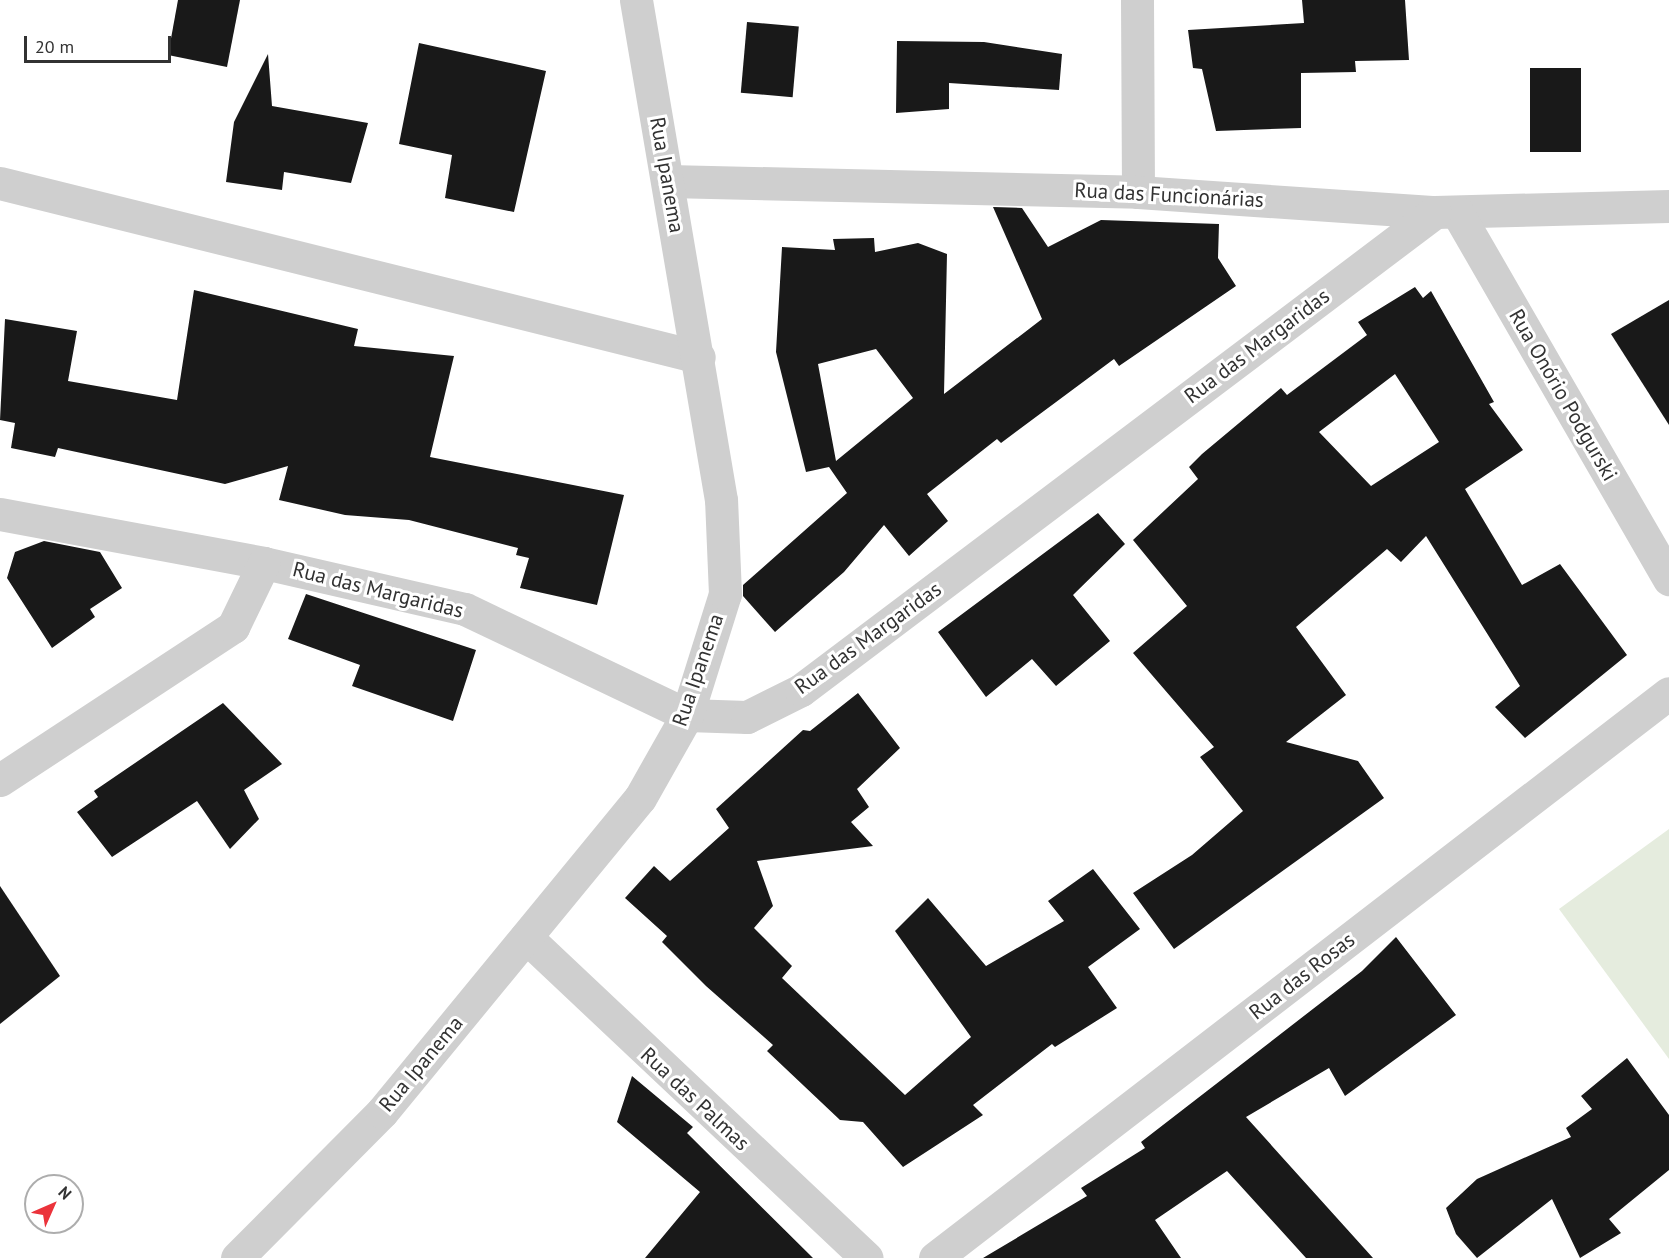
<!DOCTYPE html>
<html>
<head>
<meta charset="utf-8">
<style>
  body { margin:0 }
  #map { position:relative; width:1669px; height:1258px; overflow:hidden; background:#fff; font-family:"PT Sans",sans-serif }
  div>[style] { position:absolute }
  .green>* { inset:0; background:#e5ecde }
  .building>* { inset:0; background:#191919; transform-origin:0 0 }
  .minor>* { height:33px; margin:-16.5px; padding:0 16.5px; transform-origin:16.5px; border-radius:16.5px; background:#cfcfcf }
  span { translate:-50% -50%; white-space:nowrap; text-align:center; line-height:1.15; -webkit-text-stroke:6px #fff; paint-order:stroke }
  .street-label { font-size:21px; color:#323232 }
  .north { position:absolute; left:24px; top:1174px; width:60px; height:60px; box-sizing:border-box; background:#fff; border:2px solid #adadad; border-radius:50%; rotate:45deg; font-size:16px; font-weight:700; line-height:24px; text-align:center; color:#323232 }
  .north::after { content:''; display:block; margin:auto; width:21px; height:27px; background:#eb333b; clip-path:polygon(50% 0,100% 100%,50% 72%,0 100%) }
  .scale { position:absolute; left:24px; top:36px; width:147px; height:27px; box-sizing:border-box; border:3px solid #323232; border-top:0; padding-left:8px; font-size:18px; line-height:21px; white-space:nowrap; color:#323232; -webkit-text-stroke:4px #fff; paint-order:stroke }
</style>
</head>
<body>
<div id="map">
  <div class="green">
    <div style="clip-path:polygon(1669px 829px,1669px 1059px,1559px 909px)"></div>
  </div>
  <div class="building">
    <div style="clip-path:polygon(178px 0,240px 0,227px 67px,168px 55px)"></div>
    <div style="clip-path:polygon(1302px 0,1405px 0,1409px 60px,1355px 61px,1356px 72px,1301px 73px,1301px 128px,1216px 131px,1202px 69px,1193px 68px,1188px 30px,1304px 23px)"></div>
    <div style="left:747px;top:22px;width:52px;height:71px;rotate:5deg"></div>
    <div style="clip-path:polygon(897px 41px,984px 42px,1062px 54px,1059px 90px,949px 83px,949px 109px,896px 113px)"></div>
    <div style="clip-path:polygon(419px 43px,546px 71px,514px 212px,445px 198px,452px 155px,399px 144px)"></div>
    <div style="clip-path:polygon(268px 54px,272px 106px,368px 123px,351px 183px,284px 172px,282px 190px,226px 182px,234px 122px)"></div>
    <div style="left:1530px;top:68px;width:51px;height:84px"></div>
    <div style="clip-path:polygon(evenodd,993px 207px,1022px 208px,1048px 247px,1101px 220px,1219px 224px,1218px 258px,1236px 286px,1119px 366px,1114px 359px,1001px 443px,997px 439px,927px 494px,948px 521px,909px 556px,884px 525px,844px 572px,775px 632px,743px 596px,743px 585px,847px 493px,829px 467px,806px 472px,776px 352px,782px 247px,835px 250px,833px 239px,874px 238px,875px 252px,918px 243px,947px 254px,944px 394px,1042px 319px,993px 207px,876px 349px,913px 398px,836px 461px,818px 364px,876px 349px)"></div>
    <div style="clip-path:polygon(evenodd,1415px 287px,1423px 298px,1431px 291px,1494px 402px,1489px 404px,1523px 450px,1465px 489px,1522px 585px,1560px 564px,1627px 655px,1525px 738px,1495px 707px,1520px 686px,1426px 536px,1401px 562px,1387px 549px,1296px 627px,1346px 695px,1286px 742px,1358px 761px,1384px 798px,1174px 949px,1133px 893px,1192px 855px,1243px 811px,1200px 757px,1214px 747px,1133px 653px,1187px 606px,1133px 540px,1198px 479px,1189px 467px,1202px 454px,1281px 388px,1287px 395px,1367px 335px,1358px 322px,1415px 287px,1395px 374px,1439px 442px,1371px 486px,1319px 432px,1395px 374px)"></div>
    <div style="clip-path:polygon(194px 290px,358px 329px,354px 346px,454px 356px,430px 457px,624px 495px,597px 605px,520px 588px,529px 558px,516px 555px,518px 548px,409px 520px,345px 515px,279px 500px,288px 466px,225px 484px,58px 448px,55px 457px,11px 448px,15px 423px,0 420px,5px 319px,77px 331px,68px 381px,177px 400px)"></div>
    <div style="clip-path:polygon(1669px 300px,1669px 425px,1611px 334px)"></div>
    <div style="clip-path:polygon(1098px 513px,1125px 544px,1073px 595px,1110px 641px,1056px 686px,1032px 659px,986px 697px,938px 632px)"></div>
    <div style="clip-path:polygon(44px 541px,100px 552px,122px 588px,90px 609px,95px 617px,52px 648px,7px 578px,15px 552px)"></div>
    <div style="clip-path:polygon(306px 594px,476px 650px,453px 721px,352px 686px,360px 665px,288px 639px)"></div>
    <div style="clip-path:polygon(858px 693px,900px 748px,857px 789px,869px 807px,851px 822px,873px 846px,757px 861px,773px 906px,754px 928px,792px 966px,782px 978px,905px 1095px,971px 1037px,895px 931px,928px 898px,986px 966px,1064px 921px,1048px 901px,1093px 869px,1140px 929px,1088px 967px,1117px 1008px,1055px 1047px,1052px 1044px,973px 1105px,983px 1115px,903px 1167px,863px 1122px,840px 1120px,767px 1051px,773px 1045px,706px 986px,662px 942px,667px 936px,625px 898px,654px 866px,670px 881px,729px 828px,716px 809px,803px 730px,810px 731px)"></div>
    <div style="clip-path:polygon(223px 703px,282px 764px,244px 790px,259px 819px,230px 849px,197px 801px,112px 857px,77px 812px,98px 797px,94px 791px)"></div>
    <div style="clip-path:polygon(0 886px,60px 976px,0 1024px)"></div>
    <div style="clip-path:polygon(1396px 937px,1456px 1015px,1345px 1096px,1329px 1068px,1246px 1117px,1373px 1258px,1306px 1258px,1227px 1171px,1155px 1220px,1181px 1258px,983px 1258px,1087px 1196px,1081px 1188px,1145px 1148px,1141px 1142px,1362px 971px)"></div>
    <div style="clip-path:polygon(1627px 1058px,1669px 1115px,1669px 1170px,1609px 1219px,1621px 1233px,1580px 1258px,1552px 1199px,1477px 1258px,1456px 1234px,1446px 1208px,1477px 1179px,1571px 1137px,1566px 1128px,1592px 1109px,1581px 1096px)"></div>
    <div style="clip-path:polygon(632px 1076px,693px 1127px,687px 1133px,813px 1258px,645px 1258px,700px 1192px,617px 1122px)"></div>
  </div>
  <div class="minor">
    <div style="left:1137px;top:0;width:192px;rotate:89.7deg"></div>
    <div style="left:668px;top:181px;width:470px;rotate:1.3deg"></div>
    <div style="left:1138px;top:192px;width:298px;rotate:3.9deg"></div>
    <div style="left:1435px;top:212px;width:234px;rotate:-1.5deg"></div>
    <div style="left:0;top:183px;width:720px;rotate:13.98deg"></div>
    <div style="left:1457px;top:212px;width:424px;rotate:60deg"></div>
    <div style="left:0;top:514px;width:269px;rotate:10.5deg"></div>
    <div style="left:264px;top:563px;width:206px;rotate:12.9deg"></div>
    <div style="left:465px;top:609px;width:246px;rotate:25.5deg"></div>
    <div style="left:687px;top:715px;width:60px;rotate:1.9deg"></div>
    <div style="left:747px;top:717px;width:60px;rotate:-26.6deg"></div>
    <div style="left:801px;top:690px;width:794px;rotate:-37.01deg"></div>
    <div style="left:0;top:780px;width:279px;rotate:-33.3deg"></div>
    <div style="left:233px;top:627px;width:71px;rotate:-64.2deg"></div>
    <div style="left:526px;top:937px;width:468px;rotate:43.3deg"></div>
    <div style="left:237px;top:1258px;width:206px;rotate:-45.2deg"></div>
    <div style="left:382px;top:1112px;width:406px;rotate:-50.6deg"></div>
    <div style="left:640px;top:798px;width:95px;rotate:-60.5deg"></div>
    <div style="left:687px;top:715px;width:127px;rotate:-72.6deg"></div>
    <div style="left:725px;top:594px;width:94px;rotate:-92.4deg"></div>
    <div style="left:721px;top:500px;width:507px;rotate:-99.65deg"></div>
    <div style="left:935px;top:1258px;width:926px;rotate:-37.59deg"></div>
  </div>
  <div class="street-label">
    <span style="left:667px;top:175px;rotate:80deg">Rua Ipanema</span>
    <span style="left:1169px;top:195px;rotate:3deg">Rua das Funcionárias</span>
    <span style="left:1257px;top:346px;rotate:-37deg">Rua das Margaridas</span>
    <span style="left:1563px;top:395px;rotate:60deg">Rua Onório Podgurski</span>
    <span style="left:378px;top:590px;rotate:14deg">Rua das Margaridas</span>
    <span style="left:868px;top:638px;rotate:-36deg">Rua das Margaridas</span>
    <span style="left:698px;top:670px;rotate:-71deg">Rua Ipanema</span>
    <span style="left:1302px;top:976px;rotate:-38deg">Rua das Rosas</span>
    <span style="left:421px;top:1064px;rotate:-50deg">Rua Ipanema</span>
    <span style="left:695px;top:1099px;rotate:43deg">Rua das Palmas</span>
  </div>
  <div class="north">N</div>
  <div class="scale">20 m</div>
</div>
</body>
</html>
